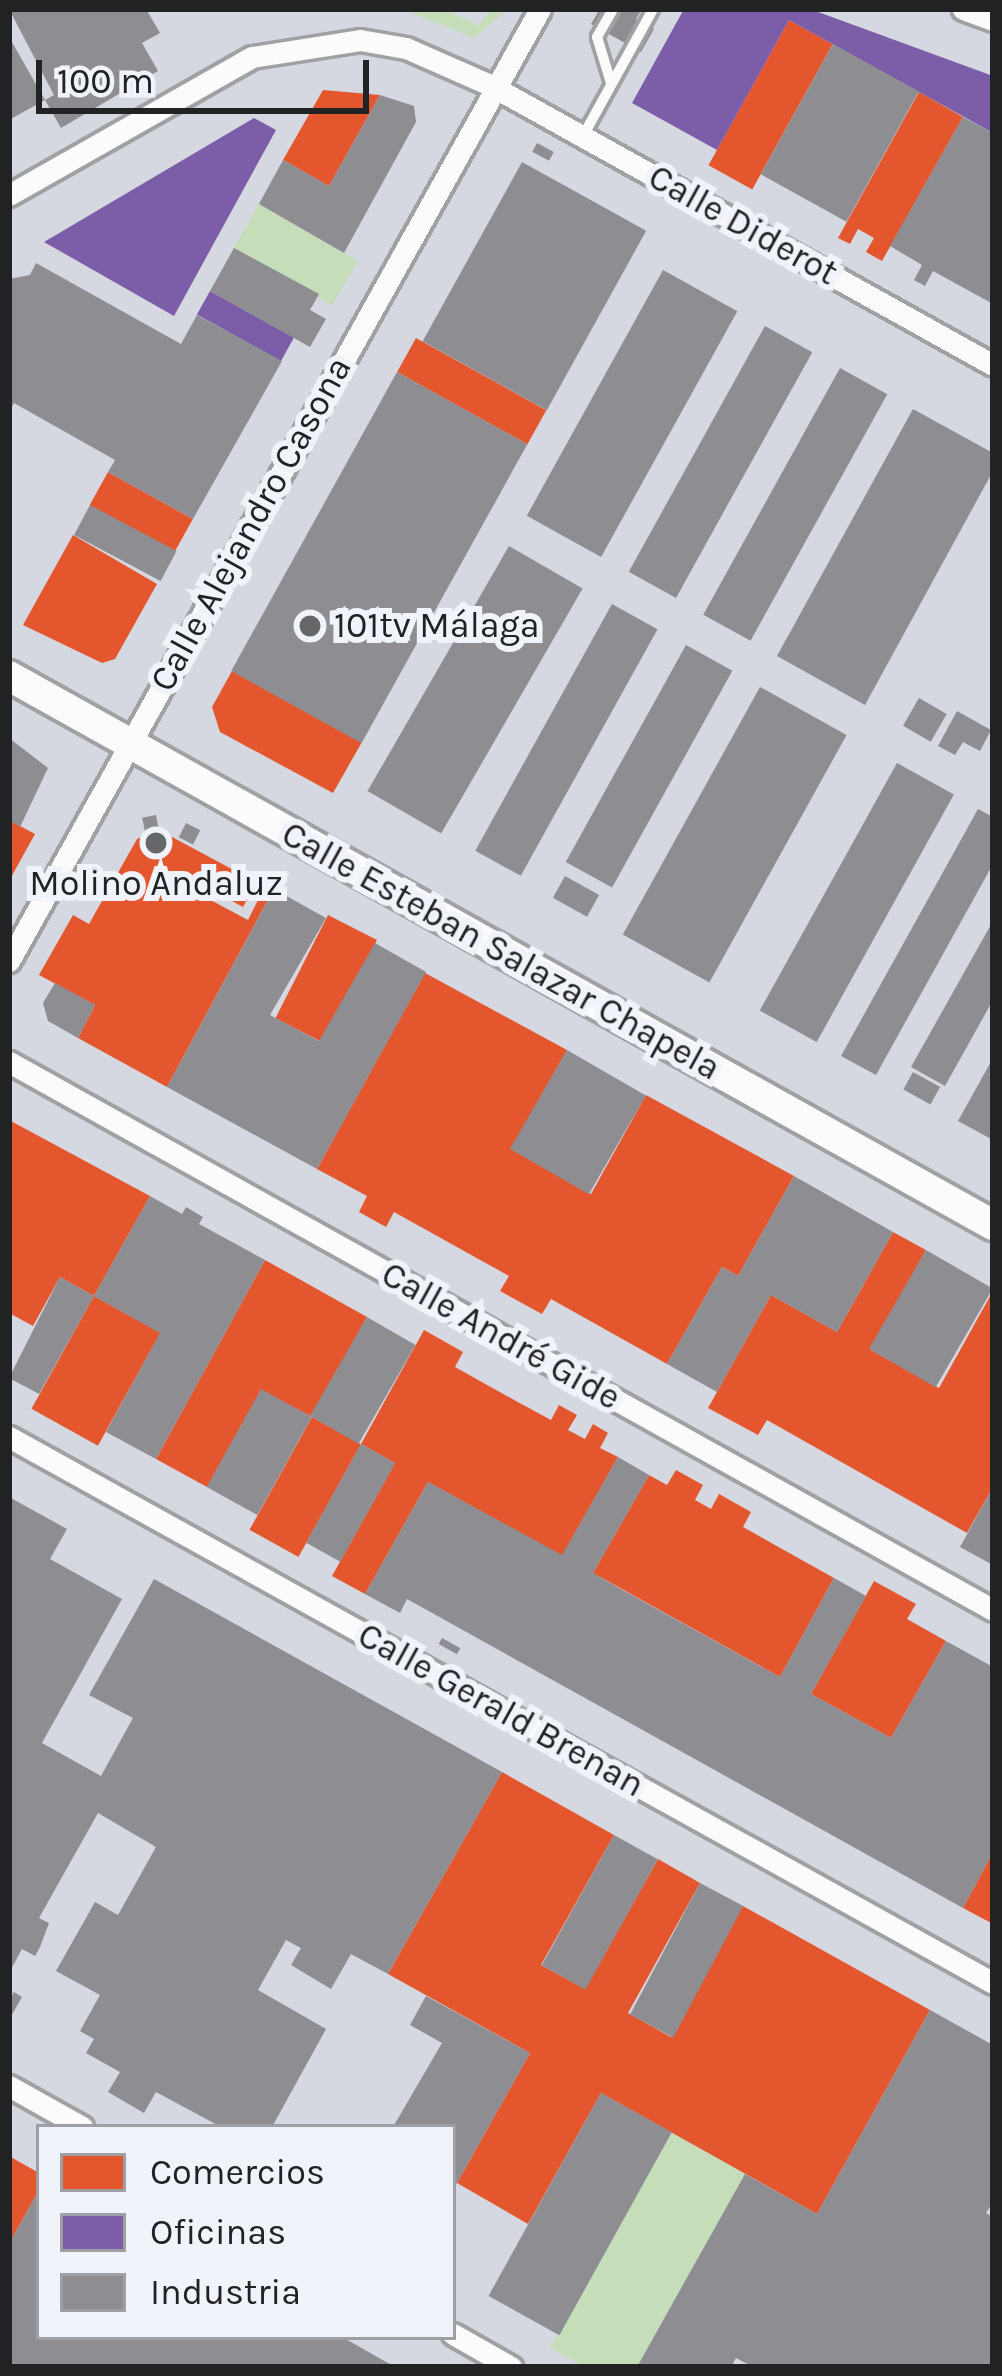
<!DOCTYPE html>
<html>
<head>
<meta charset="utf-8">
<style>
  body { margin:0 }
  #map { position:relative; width:1002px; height:2376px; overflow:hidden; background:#e5e6e9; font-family:Karla,sans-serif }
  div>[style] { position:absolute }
  .built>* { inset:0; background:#d5d8e0 }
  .green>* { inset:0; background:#c5ddb8; transform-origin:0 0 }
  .shops>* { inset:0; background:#e4572e; transform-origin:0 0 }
  .offices>* { inset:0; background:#7b5ea7; transform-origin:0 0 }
  .industry>* { inset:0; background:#8d8d92; transform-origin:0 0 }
  .roads { filter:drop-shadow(3px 0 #a0a1a3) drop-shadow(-3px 0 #a0a1a3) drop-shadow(0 3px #a0a1a3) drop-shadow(0 -3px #a0a1a3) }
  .lane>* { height:10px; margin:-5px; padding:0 5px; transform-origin:5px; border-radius:5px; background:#fbfbfc }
  .street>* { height:21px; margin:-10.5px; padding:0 10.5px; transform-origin:10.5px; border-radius:10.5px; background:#fbfbfc }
  .secondary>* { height:30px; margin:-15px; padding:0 15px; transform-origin:15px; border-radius:15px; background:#fbfbfc }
  .dots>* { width:33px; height:33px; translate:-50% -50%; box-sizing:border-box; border:6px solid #f0f3f9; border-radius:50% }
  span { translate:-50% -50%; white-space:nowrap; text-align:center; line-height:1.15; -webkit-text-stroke:12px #f0f3f9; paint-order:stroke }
  .street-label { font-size:36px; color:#212224 }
  .poi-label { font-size:36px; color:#212224 }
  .left { translate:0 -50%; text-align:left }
  .frame { position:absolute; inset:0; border:12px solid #212224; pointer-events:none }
  .legend { position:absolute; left:36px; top:2124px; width:420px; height:216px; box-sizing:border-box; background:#f0f3f9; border:3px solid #9d9fa4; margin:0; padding:15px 21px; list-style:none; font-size:36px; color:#212224 }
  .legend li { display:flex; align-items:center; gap:24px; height:60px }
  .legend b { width:60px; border:3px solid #9d9fa4 }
  .scale { position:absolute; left:36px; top:60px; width:333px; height:54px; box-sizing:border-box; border:6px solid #212224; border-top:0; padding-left:15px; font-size:36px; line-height:42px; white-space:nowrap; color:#212224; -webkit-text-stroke:9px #f0f3f9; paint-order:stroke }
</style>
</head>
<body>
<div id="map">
  <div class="built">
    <div style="clip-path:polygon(evenodd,9px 9px,993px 9px,993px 2367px,9px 2367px,9px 9px,39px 2127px,453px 2127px,453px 2337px,39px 2337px,39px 2127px)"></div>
  </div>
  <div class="green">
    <div style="clip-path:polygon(402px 9px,444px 9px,479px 26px,491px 9px,508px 9px,474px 38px)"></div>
    <div style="left:259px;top:204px;width:114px;height:51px;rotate:30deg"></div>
    <div style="clip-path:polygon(672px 2133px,745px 2174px,637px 2367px,585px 2367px,550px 2348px)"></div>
  </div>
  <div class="shops">
    <div style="left:789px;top:20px;width:50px;height:166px;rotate:29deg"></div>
    <div style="clip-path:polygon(323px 90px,380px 95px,329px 186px,283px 160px)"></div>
    <div style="clip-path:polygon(919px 92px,963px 117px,882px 261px,866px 252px,874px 238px,858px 229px,850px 244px,838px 238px)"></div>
    <div style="left:416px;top:338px;width:149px;height:39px;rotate:29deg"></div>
    <div style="left:108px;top:472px;width:97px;height:38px;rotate:29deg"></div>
    <div style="clip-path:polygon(73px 535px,157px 584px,115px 659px,102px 663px,23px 625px)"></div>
    <div style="clip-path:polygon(232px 671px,362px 742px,333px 793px,220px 732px,212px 707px)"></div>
    <div style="clip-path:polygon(9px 820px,35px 834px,9px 881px)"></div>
    <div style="clip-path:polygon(159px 830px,256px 882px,243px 907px,210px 889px,205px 897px,248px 920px,261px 894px,269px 898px,167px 1087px,78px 1038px,95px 1005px,39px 975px,73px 915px,89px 924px,137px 839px)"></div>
    <div style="left:328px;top:915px;width:55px;height:116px;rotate:27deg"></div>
    <div style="clip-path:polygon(425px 973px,567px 1050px,511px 1149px,591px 1194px,646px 1095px,794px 1176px,738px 1276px,722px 1267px,667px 1364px,551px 1299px,542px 1314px,500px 1291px,509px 1276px,394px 1212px,386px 1227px,359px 1212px,367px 1196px,317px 1169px)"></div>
    <div style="clip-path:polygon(9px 1120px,150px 1196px,94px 1296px,60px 1277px,33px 1326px,9px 1313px)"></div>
    <div style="clip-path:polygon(893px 1232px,926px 1250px,871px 1350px,939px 1388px,993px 1291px,993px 1487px,967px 1533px,767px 1420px,758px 1435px,708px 1408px,771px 1295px,837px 1332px)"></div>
    <div style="clip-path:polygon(265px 1260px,367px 1317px,312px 1417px,261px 1390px,207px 1487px,156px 1459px)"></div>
    <div style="left:94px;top:1296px;width:76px;height:129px;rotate:29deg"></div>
    <div style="clip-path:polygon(424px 1330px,463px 1352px,455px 1367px,516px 1401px,551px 1420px,559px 1405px,577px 1415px,568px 1430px,585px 1439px,593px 1424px,608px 1433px,600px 1448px,618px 1457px,562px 1556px,428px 1482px,365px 1594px,332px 1576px,395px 1463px,361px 1444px)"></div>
    <div style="left:312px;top:1417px;width:56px;height:129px;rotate:29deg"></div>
    <div style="clip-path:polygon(676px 1470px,703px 1485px,695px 1500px,711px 1509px,719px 1494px,751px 1512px,743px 1527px,834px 1578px,780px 1677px,593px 1573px,649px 1475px,667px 1485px)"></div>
    <div style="clip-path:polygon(874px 1581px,916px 1604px,907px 1619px,946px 1641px,891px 1738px,811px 1694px)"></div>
    <div style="clip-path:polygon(502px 1772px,614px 1835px,541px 1965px,585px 1989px,658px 1859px,700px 1883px,628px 2013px,671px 2037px,743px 1906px,930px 2010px,817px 2214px,601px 2093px,528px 2224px,457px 2183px,530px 2053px,388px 1974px)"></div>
    <div style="clip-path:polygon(993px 1852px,993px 1924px,963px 1908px)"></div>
    <div style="clip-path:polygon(9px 2156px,39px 2173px,39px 2190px,9px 2244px)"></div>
  </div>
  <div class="offices">
    <div style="clip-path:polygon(684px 9px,810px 9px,993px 76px,993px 133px,789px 20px,717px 150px,632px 103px)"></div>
    <div style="clip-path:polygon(254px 118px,276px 130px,174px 316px,44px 242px)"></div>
    <div style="left:210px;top:291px;width:96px;height:27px;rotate:29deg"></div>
  </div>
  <div class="industry">
    <div style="clip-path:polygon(9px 9px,146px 9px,160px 33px,142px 43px,158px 71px,61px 128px,45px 100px,54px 95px)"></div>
    <div style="clip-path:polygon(600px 9px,642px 9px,636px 19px,654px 29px,641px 52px,591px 24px)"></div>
    <div style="clip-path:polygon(9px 37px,45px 100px,9px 120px)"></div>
    <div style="left:833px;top:44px;width:98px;height:149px;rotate:29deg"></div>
    <div style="clip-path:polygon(380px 95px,414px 106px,416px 122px,344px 253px,259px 204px,283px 160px,329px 186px)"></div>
    <div style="clip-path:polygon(963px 117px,993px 133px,993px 304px,933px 271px,925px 286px,914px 280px,922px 265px,890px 246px)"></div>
    <div style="left:537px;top:143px;width:19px;height:10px;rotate:28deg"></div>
    <div style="left:522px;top:162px;width:142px;height:205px;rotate:29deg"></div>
    <div style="clip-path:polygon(234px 248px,319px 294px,310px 310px,326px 319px,310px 347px,210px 291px)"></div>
    <div style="clip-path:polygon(36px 263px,181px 344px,197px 315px,282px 361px,193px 519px,108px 472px,115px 460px,14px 403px,9px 412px,9px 279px,30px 275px)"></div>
    <div style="left:663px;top:270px;width:85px;height:281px;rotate:29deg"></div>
    <div style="left:765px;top:326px;width:54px;height:281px;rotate:29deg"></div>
    <div style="left:840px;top:368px;width:54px;height:282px;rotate:29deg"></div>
    <div style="left:397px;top:372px;width:149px;height:342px;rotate:29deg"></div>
    <div style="clip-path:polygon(913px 409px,993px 453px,993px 471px,865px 705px,777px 656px)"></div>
    <div style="left:90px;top:505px;width:98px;height:34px;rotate:28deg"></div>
    <div style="left:509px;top:546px;width:85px;height:283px;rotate:30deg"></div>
    <div style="left:612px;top:604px;width:52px;height:282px;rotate:29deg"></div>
    <div style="left:686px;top:645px;width:53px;height:248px;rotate:29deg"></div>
    <div style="left:760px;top:687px;width:99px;height:283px;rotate:29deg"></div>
    <div style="left:919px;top:698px;width:32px;height:32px;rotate:30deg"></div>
    <div style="clip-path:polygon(957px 711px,991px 730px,980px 751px,963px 742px,955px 755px,938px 746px)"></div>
    <div style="clip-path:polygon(9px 738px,48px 768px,20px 827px,9px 820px)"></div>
    <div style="left:897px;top:763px;width:65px;height:283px;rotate:29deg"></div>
    <div style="clip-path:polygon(978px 809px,993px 817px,993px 864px,876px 1075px,841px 1056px)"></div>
    <div style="left:156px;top:815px;width:15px;height:14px;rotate:79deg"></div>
    <div style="left:186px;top:823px;width:16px;height:16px;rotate:27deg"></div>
    <div style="left:565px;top:876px;width:39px;height:25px;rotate:29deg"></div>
    <div style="clip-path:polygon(274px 889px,326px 918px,270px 1015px,319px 1041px,375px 943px,426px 972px,317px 1169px,167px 1087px)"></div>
    <div style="clip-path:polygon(993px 921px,993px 1000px,945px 1086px,911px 1067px)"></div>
    <div style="clip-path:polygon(55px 983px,95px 1005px,78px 1038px,48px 1021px,43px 1003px)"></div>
    <div style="left:567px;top:1050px;width:91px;height:114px;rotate:30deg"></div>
    <div style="clip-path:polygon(993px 1058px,993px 1140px,958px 1121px)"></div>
    <div style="left:913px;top:1072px;width:31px;height:20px;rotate:29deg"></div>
    <div style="clip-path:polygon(794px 1176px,893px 1232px,837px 1332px,771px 1295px,717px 1392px,667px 1364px,722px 1267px,738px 1276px)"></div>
    <div style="clip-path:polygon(150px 1196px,182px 1214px,186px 1207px,203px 1217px,199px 1224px,265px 1260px,156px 1459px,106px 1432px,160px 1333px,94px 1296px,39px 1394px,9px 1378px,60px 1277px,94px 1296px)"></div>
    <div style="left:926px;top:1250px;width:77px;height:114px;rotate:30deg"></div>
    <div style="left:367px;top:1317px;width:56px;height:114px;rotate:30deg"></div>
    <div style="left:261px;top:1389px;width:58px;height:112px;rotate:29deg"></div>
    <div style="left:361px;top:1444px;width:39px;height:113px;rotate:29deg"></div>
    <div style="clip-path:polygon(618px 1457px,649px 1475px,593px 1573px,619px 1588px,780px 1677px,834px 1578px,866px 1596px,811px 1694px,891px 1738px,946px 1641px,993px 1667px,993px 1852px,963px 1908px,407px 1599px,400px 1613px,365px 1594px,428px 1482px,562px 1555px)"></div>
    <div style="clip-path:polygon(993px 1487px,993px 1565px,960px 1547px)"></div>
    <div style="clip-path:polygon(9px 1497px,67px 1529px,50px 1559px,122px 1599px,42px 1743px,101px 1776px,133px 1718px,89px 1695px,154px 1579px,502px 1772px,388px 1974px,351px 1954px,331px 1989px,291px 1965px,301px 1948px,286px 1940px,258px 1990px,326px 2029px,272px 2127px,221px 2127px,156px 2092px,144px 2113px,108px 2092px,120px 2072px,86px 2053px,94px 2039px,80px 2031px,100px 1995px,56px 1971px,95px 1902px,118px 1915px,156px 1847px,98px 1813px,39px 1918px,49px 1923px,40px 1947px,35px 1956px,22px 1949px,9px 1973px)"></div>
    <div style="left:442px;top:1638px;width:21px;height:7px;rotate:29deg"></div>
    <div style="left:614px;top:1835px;width:50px;height:149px;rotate:29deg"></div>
    <div style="left:700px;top:1883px;width:49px;height:149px;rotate:28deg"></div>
    <div style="clip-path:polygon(14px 1992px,22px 1997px,9px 2020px,9px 2000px)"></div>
    <div style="clip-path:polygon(426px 1996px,530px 2053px,453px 2190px,453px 2127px,393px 2127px,442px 2043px,410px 2025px)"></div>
    <div style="clip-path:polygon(930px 2010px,993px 2045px,993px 2202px,986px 2213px,993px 2217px,993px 2367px,753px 2367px,736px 2358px,731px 2367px,637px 2367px,745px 2174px,817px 2214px)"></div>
    <div style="left:601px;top:2093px;width:81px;height:232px;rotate:29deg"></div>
    <div style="clip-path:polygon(39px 2190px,39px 2337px,342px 2337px,395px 2367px,9px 2367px,9px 2244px)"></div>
  </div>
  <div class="roads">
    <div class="lane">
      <div style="left:611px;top:83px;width:48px;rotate:-106.9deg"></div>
      <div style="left:597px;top:37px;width:32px;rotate:-60deg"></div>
      <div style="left:583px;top:136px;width:145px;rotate:-61.1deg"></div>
    </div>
    <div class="street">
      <div style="left:963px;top:9px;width:32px;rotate:20deg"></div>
      <div style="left:9px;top:195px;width:279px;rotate:-29.6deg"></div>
      <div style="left:252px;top:57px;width:109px;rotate:-8.9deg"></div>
      <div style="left:360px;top:40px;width:47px;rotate:9.9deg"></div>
      <div style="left:406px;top:48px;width:94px;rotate:23.8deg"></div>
      <div style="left:492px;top:86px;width:573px;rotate:29.11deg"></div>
      <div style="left:9px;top:961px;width:1090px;rotate:-60.85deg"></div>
      <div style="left:9px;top:1062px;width:1126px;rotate:29.11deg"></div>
      <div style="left:9px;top:1437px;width:1125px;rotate:29.02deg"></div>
      <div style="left:9px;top:2086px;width:84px;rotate:29.3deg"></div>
      <div style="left:453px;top:2334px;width:67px;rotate:29.6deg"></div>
    </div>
    <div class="secondary">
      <div style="left:9px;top:676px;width:1127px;rotate:29.16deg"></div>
    </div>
  </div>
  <div class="dots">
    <div style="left:310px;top:626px;background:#666769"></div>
    <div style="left:156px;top:843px;background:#666769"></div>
  </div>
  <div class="street-label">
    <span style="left:743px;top:225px;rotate:29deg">Calle Diderot</span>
    <span style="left:251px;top:524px;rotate:-61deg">Calle Alejandro Casona</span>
    <span style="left:501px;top:951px;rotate:29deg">Calle Esteban Salazar Chapela</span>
    <span style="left:501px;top:1336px;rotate:29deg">Calle André Gide</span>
    <span style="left:501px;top:1710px;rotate:29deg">Calle Gerald Brenan</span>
  </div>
  <div class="poi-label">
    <span class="left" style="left:334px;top:626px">101tv Málaga</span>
    <span style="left:156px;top:884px">Molino Andaluz</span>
  </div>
  <div class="frame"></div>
  <ul class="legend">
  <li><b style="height:33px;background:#e4572e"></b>Comercios</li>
  <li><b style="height:33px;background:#7b5ea7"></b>Oficinas</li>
  <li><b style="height:33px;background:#8d8d92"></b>Industria</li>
  </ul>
  <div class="scale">100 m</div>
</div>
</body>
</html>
